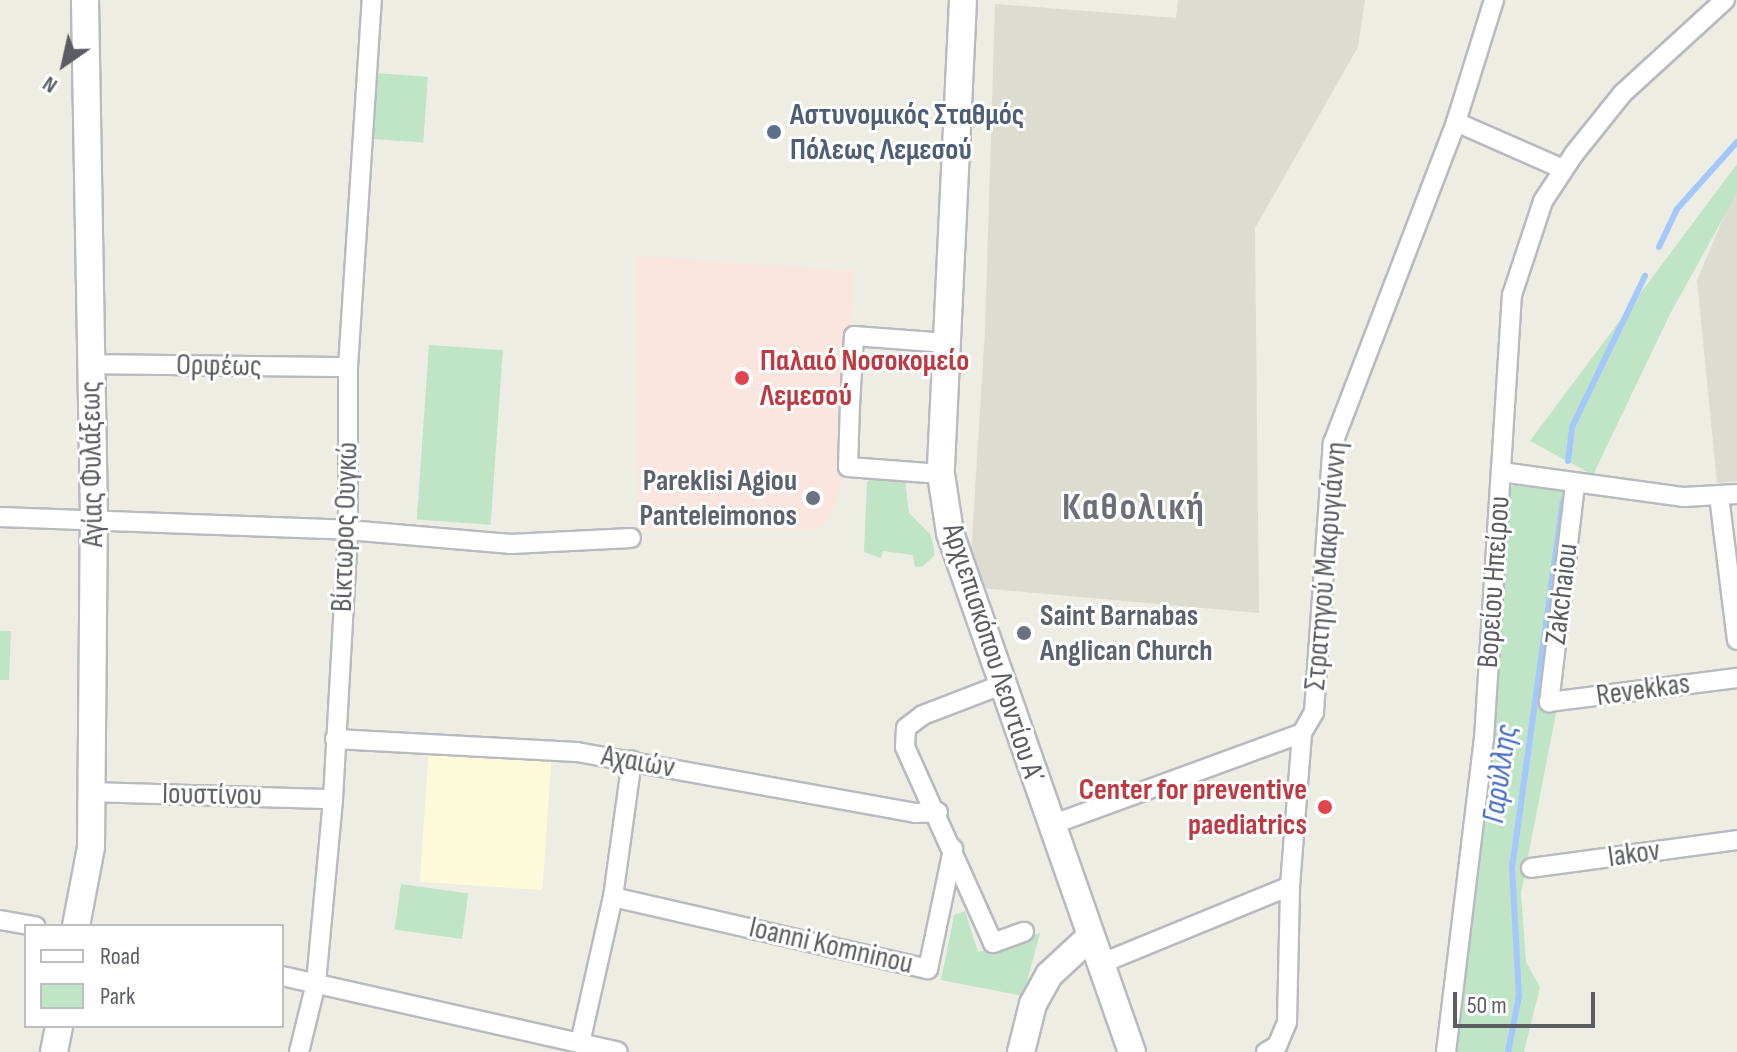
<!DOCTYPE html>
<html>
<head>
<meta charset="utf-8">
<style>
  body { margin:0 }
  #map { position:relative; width:1737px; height:1052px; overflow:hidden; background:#edede3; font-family:"Sofia Sans Condensed",sans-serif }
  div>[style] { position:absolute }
  .commercial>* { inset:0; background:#fcfad9; transform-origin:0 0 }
  .education>* { inset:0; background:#dddcd1 }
  .medical>* { inset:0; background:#fae6df }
  .green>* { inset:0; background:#c0e4c6; transform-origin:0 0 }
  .stream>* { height:6px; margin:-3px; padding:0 3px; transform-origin:3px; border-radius:3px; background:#a4c7fc }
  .roads { filter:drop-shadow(2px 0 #b8babf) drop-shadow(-2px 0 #b8babf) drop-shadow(0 2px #b8babf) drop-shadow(0 -2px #b8babf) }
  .street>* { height:18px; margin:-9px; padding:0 9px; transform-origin:9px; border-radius:9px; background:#fff }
  .secondary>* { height:26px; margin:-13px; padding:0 13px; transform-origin:13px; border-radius:13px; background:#fff }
  .dots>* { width:22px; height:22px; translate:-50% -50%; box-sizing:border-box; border:4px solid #fff; border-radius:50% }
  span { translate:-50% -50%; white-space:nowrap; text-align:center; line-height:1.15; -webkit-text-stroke:6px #fff; paint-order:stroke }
  .service-label { font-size:30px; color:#4e5e75; font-weight:700 }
  .left { translate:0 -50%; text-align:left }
  .health-label { font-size:30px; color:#be3a42; font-weight:700 }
  .right { translate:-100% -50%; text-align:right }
  .street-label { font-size:30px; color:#5b5d63 }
  .worship-label { font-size:30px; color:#5b616d; font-weight:700 }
  .water-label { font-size:32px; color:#486dbf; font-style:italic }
  .district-label { font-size:38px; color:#6c6f75; font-weight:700; letter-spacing:2px }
  .legend { position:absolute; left:24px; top:924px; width:260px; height:104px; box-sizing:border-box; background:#fff; border:2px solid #bdbec1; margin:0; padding:10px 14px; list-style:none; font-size:24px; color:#5b5d63 }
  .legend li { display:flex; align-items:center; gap:16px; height:40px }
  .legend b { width:40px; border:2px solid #bdbec1 }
  .north { position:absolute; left:24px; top:24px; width:80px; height:80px; -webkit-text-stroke:6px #fff; paint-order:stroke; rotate:214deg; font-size:22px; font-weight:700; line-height:32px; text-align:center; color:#5b5d63 }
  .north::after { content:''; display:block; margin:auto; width:28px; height:36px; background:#5b5d63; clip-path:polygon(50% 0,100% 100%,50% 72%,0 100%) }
  .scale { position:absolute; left:1453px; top:992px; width:142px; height:36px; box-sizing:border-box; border:4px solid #5b5d63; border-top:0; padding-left:10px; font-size:24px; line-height:28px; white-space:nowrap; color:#5b5d63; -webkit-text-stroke:6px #fff; paint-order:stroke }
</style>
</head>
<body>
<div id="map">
  <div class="commercial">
    <div style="left:429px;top:748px;width:123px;height:134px;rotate:4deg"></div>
  </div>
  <div class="education">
    <div style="clip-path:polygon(1178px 0,1365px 0,1358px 47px,1255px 228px,1259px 613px,969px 587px,985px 330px,995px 4px,1176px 18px)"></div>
    <div style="clip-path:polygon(1737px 186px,1737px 481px,1717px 483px,1697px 280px)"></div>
  </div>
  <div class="medical">
    <div style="clip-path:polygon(636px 256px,854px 271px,841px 485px,829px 520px,813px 530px,638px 530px)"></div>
  </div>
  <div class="green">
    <div style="left:374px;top:73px;width:54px;height:66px;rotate:4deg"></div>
    <div style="clip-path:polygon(1737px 164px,1737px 193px,1670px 314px,1593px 475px,1530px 441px)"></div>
    <div style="left:429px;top:345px;width:74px;height:175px;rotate:4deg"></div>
    <div style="clip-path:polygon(876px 475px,905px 479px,909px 513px,930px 534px,934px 547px,934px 556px,923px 566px,915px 567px,913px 555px,883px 551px,881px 558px,864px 552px,867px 482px)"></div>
    <div style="clip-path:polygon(1513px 485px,1571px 490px,1556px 713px,1521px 893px,1526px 962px,1540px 987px,1524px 1052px,1442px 1052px,1441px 1004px,1480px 740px,1493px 505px)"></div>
    <div style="clip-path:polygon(0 631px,11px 631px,9px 680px,0 680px)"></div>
    <div style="left:401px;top:884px;width:68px;height:46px;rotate:8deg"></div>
    <div style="clip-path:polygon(965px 911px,978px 952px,1040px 933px,1023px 996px,941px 980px,954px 915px)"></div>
  </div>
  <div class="stream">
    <div style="left:1659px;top:247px;width:42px;rotate:-64.7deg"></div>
    <div style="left:1677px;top:209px;width:90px;rotate:-48.2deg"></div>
    <div style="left:1568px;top:461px;width:34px;rotate:-83deg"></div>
    <div style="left:1572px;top:427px;width:168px;rotate:-64.2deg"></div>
    <div style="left:1508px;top:1052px;width:57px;rotate:-78.9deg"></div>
    <div style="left:1519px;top:996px;width:128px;rotate:-93.1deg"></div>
    <div style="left:1512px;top:868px;width:370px;rotate:-82.1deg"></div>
  </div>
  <div class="roads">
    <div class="street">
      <div style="left:1456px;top:122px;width:117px;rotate:23.7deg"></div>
      <div style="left:91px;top:364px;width:257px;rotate:0.7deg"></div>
      <div style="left:1501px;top:472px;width:185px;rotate:7.8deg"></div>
      <div style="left:1684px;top:497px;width:53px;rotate:-3.2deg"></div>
      <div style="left:941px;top:474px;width:93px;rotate:-175.7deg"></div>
      <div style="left:848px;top:467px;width:62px;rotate:-88.2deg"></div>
      <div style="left:850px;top:405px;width:69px;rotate:-86.7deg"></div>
      <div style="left:854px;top:336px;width:93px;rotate:4.3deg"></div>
      <div style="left:1575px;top:485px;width:219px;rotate:96.8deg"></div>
      <div style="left:1549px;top:702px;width:190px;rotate:-7.3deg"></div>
      <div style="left:1719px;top:496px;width:145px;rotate:82.9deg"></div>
      <div style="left:0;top:517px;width:348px;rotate:2.1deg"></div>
      <div style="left:348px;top:530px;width:164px;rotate:4.9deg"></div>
      <div style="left:511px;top:544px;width:120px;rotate:-2.9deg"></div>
      <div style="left:1001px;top:685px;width:84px;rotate:159deg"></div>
      <div style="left:923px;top:715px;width:21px;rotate:143deg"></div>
      <div style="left:906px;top:728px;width:19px;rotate:93deg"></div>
      <div style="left:905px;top:747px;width:215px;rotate:65.8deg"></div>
      <div style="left:993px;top:943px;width:33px;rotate:-20deg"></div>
      <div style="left:335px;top:739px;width:242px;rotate:3.1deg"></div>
      <div style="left:577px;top:752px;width:343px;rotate:10.2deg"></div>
      <div style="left:915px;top:813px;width:23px;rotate:-2deg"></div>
      <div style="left:90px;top:792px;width:243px;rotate:1.7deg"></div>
      <div style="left:1051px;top:825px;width:267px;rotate:-20.1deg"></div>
      <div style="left:1531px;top:868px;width:208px;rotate:-7.7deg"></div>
      <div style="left:613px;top:897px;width:323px;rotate:12.9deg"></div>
      <div style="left:928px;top:969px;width:123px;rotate:-78.2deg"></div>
      <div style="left:0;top:920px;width:36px;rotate:10deg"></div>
      <div style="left:1100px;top:964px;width:205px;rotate:-22.3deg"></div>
      <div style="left:282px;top:976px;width:344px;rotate:12.7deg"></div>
      <div style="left:580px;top:1043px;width:150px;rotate:-77.3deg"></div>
      <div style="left:613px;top:897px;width:138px;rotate:-82.1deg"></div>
      <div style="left:299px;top:1052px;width:71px;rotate:-76.2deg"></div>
      <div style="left:316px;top:983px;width:185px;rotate:-84.7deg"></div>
      <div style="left:333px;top:799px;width:269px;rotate:-86.8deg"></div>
      <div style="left:348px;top:530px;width:163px;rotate:-90deg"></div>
      <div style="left:348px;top:367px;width:368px;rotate:-86.3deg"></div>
      <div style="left:1266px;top:1052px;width:13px;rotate:-29deg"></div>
      <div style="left:1277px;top:1046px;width:26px;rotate:-67deg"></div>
      <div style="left:1287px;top:1022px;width:136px;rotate:-88.7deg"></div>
      <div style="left:1290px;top:886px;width:153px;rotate:-85.5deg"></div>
      <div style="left:1302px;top:733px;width:24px;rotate:-60deg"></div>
      <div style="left:1314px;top:712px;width:270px;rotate:-86deg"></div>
      <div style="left:1333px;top:443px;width:344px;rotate:-69deg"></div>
      <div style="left:1456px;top:122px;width:128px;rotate:-72.7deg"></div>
      <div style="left:1446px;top:1052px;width:315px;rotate:-83.1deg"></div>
      <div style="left:1484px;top:739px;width:445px;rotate:-86.4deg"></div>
      <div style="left:1512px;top:295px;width:99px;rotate:-71.7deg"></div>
      <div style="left:1543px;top:201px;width:56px;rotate:-56.6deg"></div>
      <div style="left:1574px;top:154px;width:78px;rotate:-51.2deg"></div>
      <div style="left:1623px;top:93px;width:138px;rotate:-42.4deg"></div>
    </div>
    <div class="secondary">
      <div style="left:963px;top:0;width:475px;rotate:92.7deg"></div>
      <div style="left:941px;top:474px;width:60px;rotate:81.3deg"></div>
      <div style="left:950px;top:533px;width:550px;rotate:70.68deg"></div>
      <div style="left:76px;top:926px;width:80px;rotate:-79.2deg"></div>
      <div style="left:91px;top:847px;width:330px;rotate:-89.5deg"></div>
      <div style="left:94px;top:517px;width:517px;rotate:-91deg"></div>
      <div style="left:54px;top:1052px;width:26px;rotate:-79deg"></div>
      <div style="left:1021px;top:1052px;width:49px;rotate:-76deg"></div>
      <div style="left:1033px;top:1004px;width:33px;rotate:-61deg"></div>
      <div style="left:1049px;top:975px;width:57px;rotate:-42.9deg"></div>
    </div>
  </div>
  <div class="dots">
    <div style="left:774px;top:132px;background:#5c6f8a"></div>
    <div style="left:742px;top:378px;background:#e0444e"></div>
    <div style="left:813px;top:498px;background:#6b7280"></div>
    <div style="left:1024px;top:633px;background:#6b7280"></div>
    <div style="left:1325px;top:807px;background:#e0444e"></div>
  </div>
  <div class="service-label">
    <span class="left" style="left:790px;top:132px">Αστυνομικός Σταθμός<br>Πόλεως Λεμεσού</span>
  </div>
  <div class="health-label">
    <span class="left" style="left:760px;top:378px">Παλαιό Νοσοκομείο<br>Λεμεσού</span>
    <span class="right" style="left:1307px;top:807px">Center for preventive<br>paediatrics</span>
  </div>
  <div class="street-label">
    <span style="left:219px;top:366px;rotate:1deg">Ορφέως</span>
    <span style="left:92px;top:464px;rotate:-91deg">Αγίας Φυλάξεως</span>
    <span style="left:345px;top:527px;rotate:-88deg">Βίκτωρος Ουγκώ</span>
    <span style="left:1326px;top:566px;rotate:-85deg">Στρατηγού Μακρυγιάννη</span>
    <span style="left:1494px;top:582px;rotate:-86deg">Βορείου Ηπείρου</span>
    <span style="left:1562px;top:594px;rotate:-83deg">Zakchaiou</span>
    <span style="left:993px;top:653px;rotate:72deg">Αρχιεπισκόπου Λεοντίου Α΄</span>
    <span style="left:1643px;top:690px;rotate:-8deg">Revekkas</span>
    <span style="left:638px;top:762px;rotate:10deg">Αχαιών</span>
    <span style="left:212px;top:795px;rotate:1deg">Ιουστίνου</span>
    <span style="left:1634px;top:854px;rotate:-8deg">Iakov</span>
    <span style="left:831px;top:946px;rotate:13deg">Ioanni Komninou</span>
  </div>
  <div class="worship-label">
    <span class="right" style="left:797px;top:498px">Pareklisi Agiou<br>Panteleimonos</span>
    <span class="left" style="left:1040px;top:633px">Saint Barnabas<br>Anglican Church</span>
  </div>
  <div class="water-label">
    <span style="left:1501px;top:774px;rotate:-82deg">Γαρύλλης</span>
  </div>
  <div class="district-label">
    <span style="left:1134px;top:508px">Καθολική</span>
  </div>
  <ul class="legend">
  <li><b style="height:10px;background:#fff"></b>Road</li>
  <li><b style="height:22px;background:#c0e4c6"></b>Park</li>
  </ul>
  <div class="north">N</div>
  <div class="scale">50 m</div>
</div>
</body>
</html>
